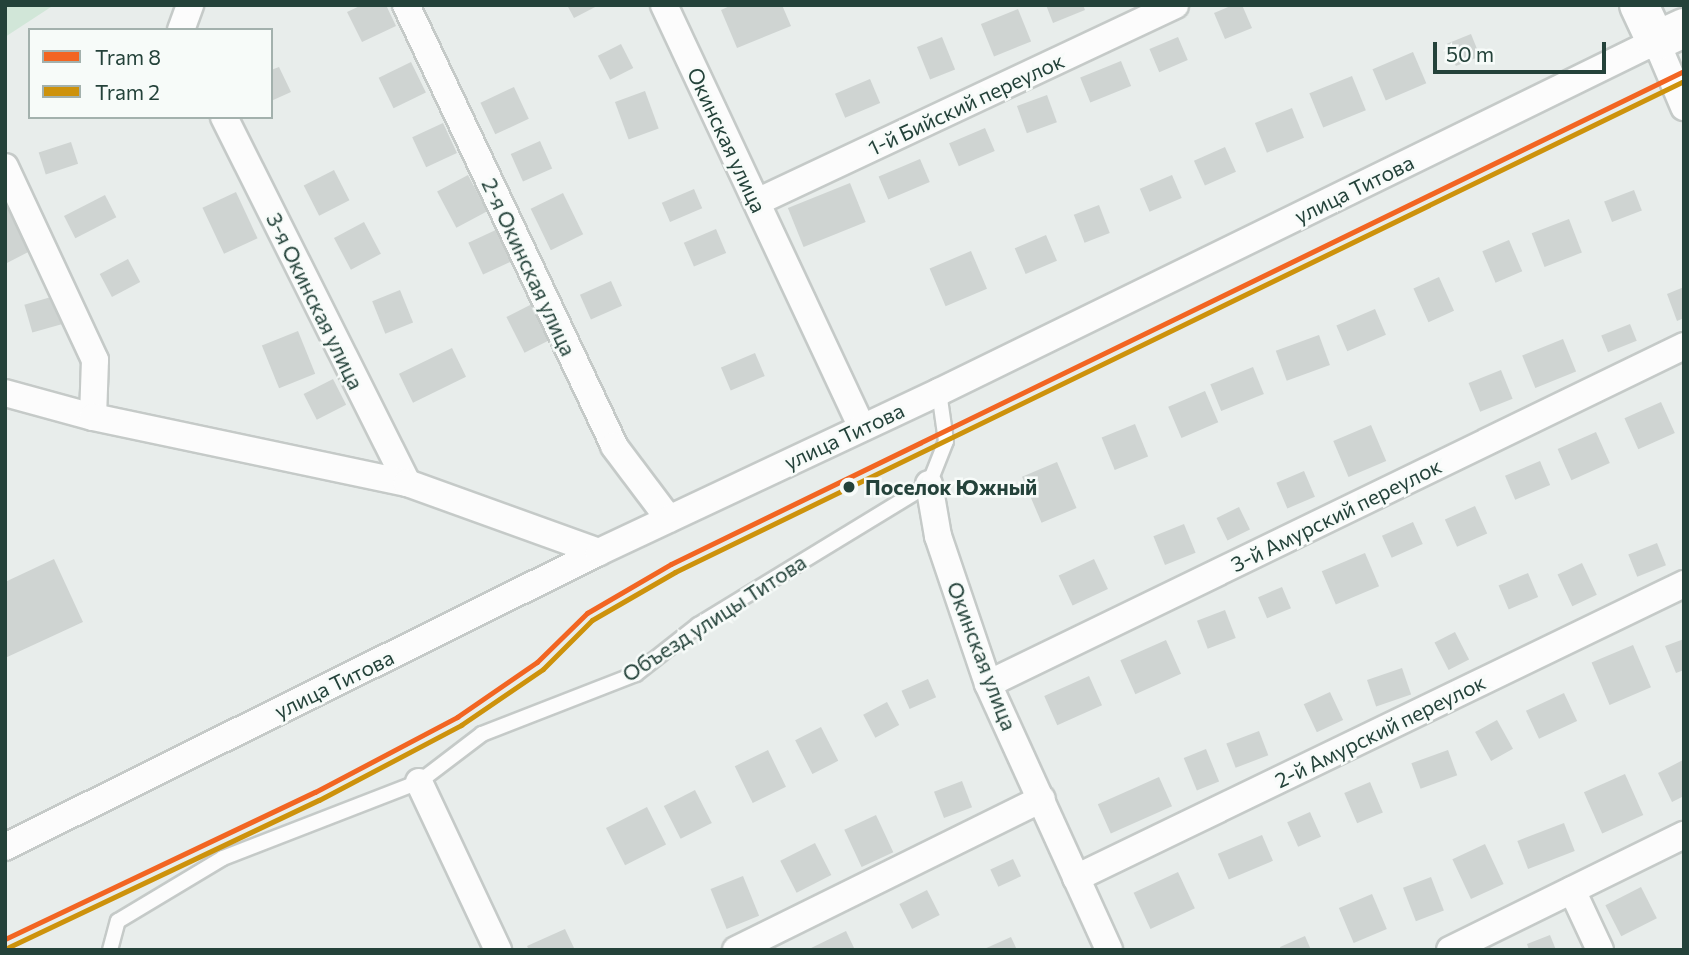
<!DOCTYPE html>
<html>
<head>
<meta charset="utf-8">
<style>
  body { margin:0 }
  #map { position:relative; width:1689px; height:955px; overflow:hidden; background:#e8edeb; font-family:Commissioner,sans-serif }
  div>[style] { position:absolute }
  .green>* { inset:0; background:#d1e6d8 }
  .building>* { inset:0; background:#cfd4d2; transform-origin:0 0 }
  .roads { filter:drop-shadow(2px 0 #c5cac8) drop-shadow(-2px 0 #c5cac8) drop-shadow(0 2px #c5cac8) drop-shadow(0 -2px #c5cac8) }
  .lane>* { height:14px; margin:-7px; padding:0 7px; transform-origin:7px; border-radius:7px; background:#fcfcfc }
  .street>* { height:26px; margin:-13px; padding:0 13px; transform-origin:13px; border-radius:13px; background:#fcfcfc }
  .secondary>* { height:38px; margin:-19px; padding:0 19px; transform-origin:19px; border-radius:19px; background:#fcfcfc }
  .tram-1>* { height:5px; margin:-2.5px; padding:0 2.5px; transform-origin:2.5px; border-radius:2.5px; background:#f26522 }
  .tram-2>* { height:5px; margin:-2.5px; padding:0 2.5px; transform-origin:2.5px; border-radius:2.5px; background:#cd920c }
  .dots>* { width:19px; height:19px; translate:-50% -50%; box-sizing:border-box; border:4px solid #f7fbf9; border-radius:50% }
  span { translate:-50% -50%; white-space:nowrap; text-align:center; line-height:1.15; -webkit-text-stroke:5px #f7fbf9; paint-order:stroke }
  .street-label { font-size:21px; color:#24423a }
  .stop-label { font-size:21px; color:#24423a; font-weight:700 }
  .left { translate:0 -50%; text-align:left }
  .frame { position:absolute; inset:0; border:7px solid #24423a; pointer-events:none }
  .legend { position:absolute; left:28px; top:28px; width:245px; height:91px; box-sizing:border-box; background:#f7fbf9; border:2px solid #a3b1ad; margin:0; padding:9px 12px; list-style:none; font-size:21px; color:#24423a }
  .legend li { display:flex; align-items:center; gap:14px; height:35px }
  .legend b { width:35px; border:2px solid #a3b1ad }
  .scale { position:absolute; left:1433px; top:42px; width:173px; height:32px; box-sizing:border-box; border:4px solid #24423a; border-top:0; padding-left:9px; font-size:21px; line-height:24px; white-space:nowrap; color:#24423a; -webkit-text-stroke:5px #f7fbf9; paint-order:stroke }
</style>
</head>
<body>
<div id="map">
  <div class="green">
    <div style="clip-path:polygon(5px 5px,54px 5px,5px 37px)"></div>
  </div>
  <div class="building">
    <div style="clip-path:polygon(362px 5px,386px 5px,396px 26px,362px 42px,347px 12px)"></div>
    <div style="clip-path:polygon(567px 5px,599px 5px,574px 18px)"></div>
    <div style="clip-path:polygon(732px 5px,782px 5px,791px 26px,737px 48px,721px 10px)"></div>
    <div style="clip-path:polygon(1046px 5px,1083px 5px,1085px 10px,1053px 23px)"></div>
    <div style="clip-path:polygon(1233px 5px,1242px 5px,1252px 28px,1225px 39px,1214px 13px)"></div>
    <div style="left:1018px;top:9px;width:35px;height:40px;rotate:68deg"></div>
    <div style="left:1471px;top:34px;width:24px;height:26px;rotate:68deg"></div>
    <div style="left:942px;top:37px;width:35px;height:27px;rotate:68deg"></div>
    <div style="left:1178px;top:37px;width:25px;height:31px;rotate:67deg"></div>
    <div style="left:621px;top:44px;width:27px;height:26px;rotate:63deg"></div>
    <div style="left:1413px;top:52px;width:34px;height:44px;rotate:67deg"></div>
    <div style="left:1121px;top:61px;width:27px;height:44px;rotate:68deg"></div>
    <div style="left:411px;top:62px;width:34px;height:36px;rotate:64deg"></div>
    <div style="clip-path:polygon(279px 67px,291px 92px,271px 101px,271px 70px)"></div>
    <div style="left:1352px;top:76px;width:37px;height:46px;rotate:68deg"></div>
    <div style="left:870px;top:79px;width:26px;height:38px;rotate:67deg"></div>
    <div style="left:514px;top:87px;width:35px;height:37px;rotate:65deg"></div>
    <div style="left:645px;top:91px;width:40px;height:32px;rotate:70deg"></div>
    <div style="left:1047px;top:95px;width:29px;height:32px;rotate:70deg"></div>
    <div style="left:1292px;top:108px;width:32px;height:40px;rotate:68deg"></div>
    <div style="left:443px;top:123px;width:33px;height:34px;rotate:65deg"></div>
    <div style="left:985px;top:128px;width:25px;height:39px;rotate:67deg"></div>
    <div style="left:540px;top:141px;width:30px;height:32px;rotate:66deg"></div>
    <div style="left:71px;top:142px;width:23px;height:34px;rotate:72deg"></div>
    <div style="left:1225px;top:147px;width:27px;height:34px;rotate:66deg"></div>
    <div style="left:920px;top:159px;width:25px;height:45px;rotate:67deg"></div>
    <div style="left:334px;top:170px;width:34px;height:34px;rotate:63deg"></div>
    <div style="left:468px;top:175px;width:41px;height:35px;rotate:62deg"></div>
    <div style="left:1172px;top:175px;width:25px;height:35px;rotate:67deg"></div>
    <div style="left:850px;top:183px;width:42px;height:67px;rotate:68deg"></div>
    <div style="left:694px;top:189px;width:21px;height:35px;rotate:67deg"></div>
    <div style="left:1634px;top:190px;width:22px;height:32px;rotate:69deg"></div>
    <div style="left:236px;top:192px;width:51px;height:37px;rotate:65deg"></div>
    <div style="left:563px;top:193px;width:46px;height:36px;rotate:64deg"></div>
    <div style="left:105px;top:195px;width:25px;height:46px;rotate:63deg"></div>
    <div style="clip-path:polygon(14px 201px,38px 247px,5px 264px,5px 206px)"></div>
    <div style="left:1099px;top:205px;width:30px;height:27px;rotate:69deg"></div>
    <div style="left:1569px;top:219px;width:36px;height:40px;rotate:69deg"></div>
    <div style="left:364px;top:222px;width:36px;height:34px;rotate:62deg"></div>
    <div style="left:500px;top:228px;width:35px;height:35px;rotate:65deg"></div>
    <div style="left:716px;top:229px;width:26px;height:35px;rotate:67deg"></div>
    <div style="left:1046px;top:235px;width:28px;height:34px;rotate:67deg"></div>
    <div style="left:1509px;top:240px;width:34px;height:29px;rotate:67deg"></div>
    <div style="left:971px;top:251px;width:41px;height:45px;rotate:67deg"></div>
    <div style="left:128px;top:259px;width:26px;height:32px;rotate:62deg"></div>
    <div style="left:1439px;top:277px;width:37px;height:28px;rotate:66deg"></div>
    <div style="left:611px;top:281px;width:27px;height:34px;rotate:66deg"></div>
    <div style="clip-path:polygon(1684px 287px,1684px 318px,1677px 321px,1667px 294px)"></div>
    <div style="left:400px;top:290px;width:35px;height:30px;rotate:68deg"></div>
    <div style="left:58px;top:295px;width:29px;height:35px;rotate:74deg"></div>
    <div style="left:534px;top:303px;width:40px;height:31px;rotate:63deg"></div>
    <div style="left:1375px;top:309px;width:28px;height:42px;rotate:67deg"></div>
    <div style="left:1630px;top:324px;width:18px;height:31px;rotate:68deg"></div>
    <div style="left:298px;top:331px;width:46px;height:39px;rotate:68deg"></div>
    <div style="left:1319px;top:335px;width:32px;height:46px;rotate:70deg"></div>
    <div style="left:1563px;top:339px;width:35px;height:44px;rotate:68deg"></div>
    <div style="left:452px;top:348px;width:32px;height:59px;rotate:64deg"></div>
    <div style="left:755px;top:353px;width:25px;height:37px;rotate:67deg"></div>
    <div style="left:1253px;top:367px;width:29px;height:46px;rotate:68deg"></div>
    <div style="left:1501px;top:370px;width:31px;height:35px;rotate:68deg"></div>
    <div style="left:333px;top:379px;width:29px;height:33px;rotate:63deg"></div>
    <div style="left:1205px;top:391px;width:34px;height:40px;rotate:67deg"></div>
    <div style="left:1661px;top:402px;width:34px;height:40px;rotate:66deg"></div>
    <div style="left:1135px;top:424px;width:35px;height:36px;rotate:68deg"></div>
    <div style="left:1371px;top:425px;width:39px;height:41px;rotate:67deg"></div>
    <div style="left:1596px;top:432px;width:34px;height:42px;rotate:66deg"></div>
    <div style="left:1540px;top:461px;width:26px;height:38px;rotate:67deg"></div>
    <div style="left:1057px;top:462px;width:50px;height:38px;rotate:67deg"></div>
    <div style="left:1304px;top:471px;width:28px;height:30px;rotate:67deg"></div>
    <div style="left:1475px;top:506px;width:30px;height:33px;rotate:66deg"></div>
    <div style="left:1239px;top:507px;width:25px;height:25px;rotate:64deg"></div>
    <div style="left:1413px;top:522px;width:24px;height:34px;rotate:66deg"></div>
    <div style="left:1184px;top:524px;width:31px;height:33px;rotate:68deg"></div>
    <div style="left:1657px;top:543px;width:24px;height:31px;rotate:68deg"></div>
    <div style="left:1365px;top:553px;width:36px;height:47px;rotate:67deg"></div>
    <div style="clip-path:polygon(54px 559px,83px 622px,5px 658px,5px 582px)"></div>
    <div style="left:1094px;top:559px;width:33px;height:39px;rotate:65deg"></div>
    <div style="left:1582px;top:563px;width:35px;height:27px;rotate:65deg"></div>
    <div style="left:1528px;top:573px;width:26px;height:32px;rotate:67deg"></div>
    <div style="left:1282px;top:587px;width:23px;height:26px;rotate:67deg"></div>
    <div style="left:1225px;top:610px;width:30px;height:30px;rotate:69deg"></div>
    <div style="left:1455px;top:632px;width:31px;height:23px;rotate:63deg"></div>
    <div style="clip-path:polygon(1684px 639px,1684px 670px,1676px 673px,1665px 646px)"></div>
    <div style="left:1166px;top:640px;width:37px;height:50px;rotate:66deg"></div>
    <div style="left:1633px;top:645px;width:46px;height:45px;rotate:67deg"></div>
    <div style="left:1402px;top:668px;width:28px;height:37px;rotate:71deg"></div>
    <div style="left:1089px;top:676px;width:32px;height:49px;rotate:66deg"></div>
    <div style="left:928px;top:679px;width:20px;height:29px;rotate:66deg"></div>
    <div style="left:1330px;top:692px;width:31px;height:29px;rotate:65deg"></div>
    <div style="left:1564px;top:693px;width:31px;height:42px;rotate:65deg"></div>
    <div style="left:887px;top:702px;width:26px;height:27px;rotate:62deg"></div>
    <div style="left:1497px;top:720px;width:33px;height:25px;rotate:61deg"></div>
    <div style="left:821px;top:727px;width:38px;height:29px;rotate:63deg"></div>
    <div style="left:1259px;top:731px;width:26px;height:35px;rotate:69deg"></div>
    <div style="left:1206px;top:749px;width:35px;height:24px;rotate:68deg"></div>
    <div style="left:768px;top:750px;width:41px;height:37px;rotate:64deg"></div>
    <div style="left:1448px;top:750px;width:27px;height:39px;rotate:70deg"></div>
    <div style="clip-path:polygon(1683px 760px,1684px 796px,1672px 802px,1658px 773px)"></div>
    <div style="left:1625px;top:774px;width:45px;height:45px;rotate:66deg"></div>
    <div style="left:1159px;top:777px;width:32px;height:67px;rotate:66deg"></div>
    <div style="left:962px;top:781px;width:28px;height:30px;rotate:69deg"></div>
    <div style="left:1370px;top:782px;width:33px;height:28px;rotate:67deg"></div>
    <div style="left:695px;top:790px;width:37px;height:35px;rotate:63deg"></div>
    <div style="left:647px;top:807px;width:42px;height:46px;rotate:63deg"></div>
    <div style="left:1310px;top:812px;width:27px;height:25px;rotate:66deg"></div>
    <div style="left:876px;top:815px;width:41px;height:35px;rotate:65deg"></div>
    <div style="left:1564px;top:823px;width:30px;height:50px;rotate:69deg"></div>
    <div style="left:1262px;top:835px;width:28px;height:48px;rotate:67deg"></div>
    <div style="left:815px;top:843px;width:36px;height:39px;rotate:63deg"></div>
    <div style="left:1485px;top:844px;width:44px;height:36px;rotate:65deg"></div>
    <div style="left:1013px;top:859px;width:19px;height:25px;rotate:65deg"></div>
    <div style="left:1178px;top:872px;width:40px;height:49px;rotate:65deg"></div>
    <div style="left:743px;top:876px;width:43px;height:35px;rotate:68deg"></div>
    <div style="left:1431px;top:877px;width:36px;height:30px;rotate:69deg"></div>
    <div style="left:1641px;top:887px;width:35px;height:40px;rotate:63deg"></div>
    <div style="left:927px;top:890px;width:28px;height:31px;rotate:63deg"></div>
    <div style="left:1372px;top:894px;width:38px;height:36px;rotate:67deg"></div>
    <div style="clip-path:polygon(565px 929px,575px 950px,529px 950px,527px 946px)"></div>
    <div style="clip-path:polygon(846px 931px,855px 950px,807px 950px)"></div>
    <div style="clip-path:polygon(1550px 935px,1556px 950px,1529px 950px,1527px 944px)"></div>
    <div style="clip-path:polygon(1305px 936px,1311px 950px,1281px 950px,1280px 947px)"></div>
    <div style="clip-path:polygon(1011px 937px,1017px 950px,982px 950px)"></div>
  </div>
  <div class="roads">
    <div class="lane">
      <div style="left:110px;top:950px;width:30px;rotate:-75deg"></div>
      <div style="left:118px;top:921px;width:122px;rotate:-31deg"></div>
      <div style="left:223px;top:858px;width:210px;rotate:-21.2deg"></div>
      <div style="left:419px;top:782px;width:79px;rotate:-37.3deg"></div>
      <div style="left:482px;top:734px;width:165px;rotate:-21.3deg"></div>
      <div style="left:636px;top:674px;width:79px;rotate:-38.3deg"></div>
      <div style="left:698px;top:625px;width:271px;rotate:-31.4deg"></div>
      <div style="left:929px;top:484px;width:46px;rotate:-68.4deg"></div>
      <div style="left:946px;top:441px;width:49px;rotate:-98.1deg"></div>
    </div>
    <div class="street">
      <div style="left:406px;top:5px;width:488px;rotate:64.7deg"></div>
      <div style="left:614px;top:446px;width:91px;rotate:53deg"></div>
      <div style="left:664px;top:5px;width:466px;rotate:64.9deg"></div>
      <div style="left:181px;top:30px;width:27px;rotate:-70deg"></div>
      <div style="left:224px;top:117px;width:409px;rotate:63.4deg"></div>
      <div style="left:5px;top:167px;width:213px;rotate:65deg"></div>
      <div style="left:95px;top:360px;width:57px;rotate:92deg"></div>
      <div style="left:757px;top:202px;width:462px;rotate:-25.2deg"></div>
      <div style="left:5px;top:393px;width:91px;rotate:15.3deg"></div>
      <div style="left:93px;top:417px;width:321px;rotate:11.9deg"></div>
      <div style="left:407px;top:483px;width:204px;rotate:19.8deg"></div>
      <div style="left:929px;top:484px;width:53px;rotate:80.2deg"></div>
      <div style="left:938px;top:536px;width:156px;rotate:71.3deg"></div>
      <div style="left:988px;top:684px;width:292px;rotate:65.5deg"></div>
      <div style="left:988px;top:684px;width:774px;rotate:-25.9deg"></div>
      <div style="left:419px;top:782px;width:186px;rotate:64.8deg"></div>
      <div style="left:5px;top:847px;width:663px;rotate:-26.41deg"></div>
      <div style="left:599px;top:552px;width:376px;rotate:-25.2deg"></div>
      <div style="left:939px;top:392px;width:798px;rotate:-26.08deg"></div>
      <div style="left:1656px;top:41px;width:72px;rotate:67deg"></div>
      <div style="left:1076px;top:878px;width:675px;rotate:-25.81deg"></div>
      <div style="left:1572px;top:890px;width:66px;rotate:65deg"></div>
      <div style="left:736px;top:950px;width:341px;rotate:-26.3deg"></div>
      <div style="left:1450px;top:950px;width:261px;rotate:-26.2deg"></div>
    </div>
    <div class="secondary">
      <div style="left:1639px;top:5px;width:40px;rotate:65deg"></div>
      <div style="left:1656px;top:41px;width:31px;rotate:-25deg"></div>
    </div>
  </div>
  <div class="tram-1">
    <div style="left:5px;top:939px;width:343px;rotate:-25.4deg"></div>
    <div style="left:315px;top:792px;width:161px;rotate:-27.8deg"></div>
    <div style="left:457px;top:717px;width:97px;rotate:-34.5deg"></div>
    <div style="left:537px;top:662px;width:70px;rotate:-44.4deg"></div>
    <div style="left:587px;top:613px;width:97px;rotate:-30.3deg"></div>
    <div style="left:671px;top:564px;width:1127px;rotate:-25.95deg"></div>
  </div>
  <div class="tram-2">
    <div style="left:9px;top:947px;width:343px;rotate:-25.4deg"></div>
    <div style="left:319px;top:800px;width:161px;rotate:-27.8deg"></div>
    <div style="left:461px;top:725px;width:99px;rotate:-34.3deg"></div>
    <div style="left:543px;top:669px;width:69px;rotate:-45deg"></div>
    <div style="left:592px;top:620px;width:96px;rotate:-30deg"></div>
    <div style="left:675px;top:572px;width:1122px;rotate:-25.95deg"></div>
  </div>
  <div class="dots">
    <div style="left:849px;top:487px;background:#24423a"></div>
  </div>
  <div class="street-label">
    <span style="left:966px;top:104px;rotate:-25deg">1-й Бийский переулок</span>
    <span style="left:727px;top:140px;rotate:65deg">Окинская улица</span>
    <span style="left:1354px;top:189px;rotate:-26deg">улица Титова</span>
    <span style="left:529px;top:267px;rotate:65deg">2-я Окинская улица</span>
    <span style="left:315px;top:301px;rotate:64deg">3-я Окинская улица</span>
    <span style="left:844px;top:436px;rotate:-25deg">улица Титова</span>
    <span style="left:1336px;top:515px;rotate:-26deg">3-й Амурский переулок</span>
    <span style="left:714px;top:618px;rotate:-33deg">Объезд улицы Титова</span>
    <span style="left:982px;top:656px;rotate:69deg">Окинская улица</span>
    <span style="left:334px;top:684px;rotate:-26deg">улица Титова</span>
    <span style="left:1380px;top:731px;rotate:-26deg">2-й Амурский переулок</span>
  </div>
  <div class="stop-label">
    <span class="left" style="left:865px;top:487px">Поселок Южный</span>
  </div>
  <div class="frame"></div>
  <ul class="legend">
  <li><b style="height:9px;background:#f26522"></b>Tram 8</li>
  <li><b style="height:9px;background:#cd920c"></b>Tram 2</li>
  </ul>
  <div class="scale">50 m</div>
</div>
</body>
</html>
